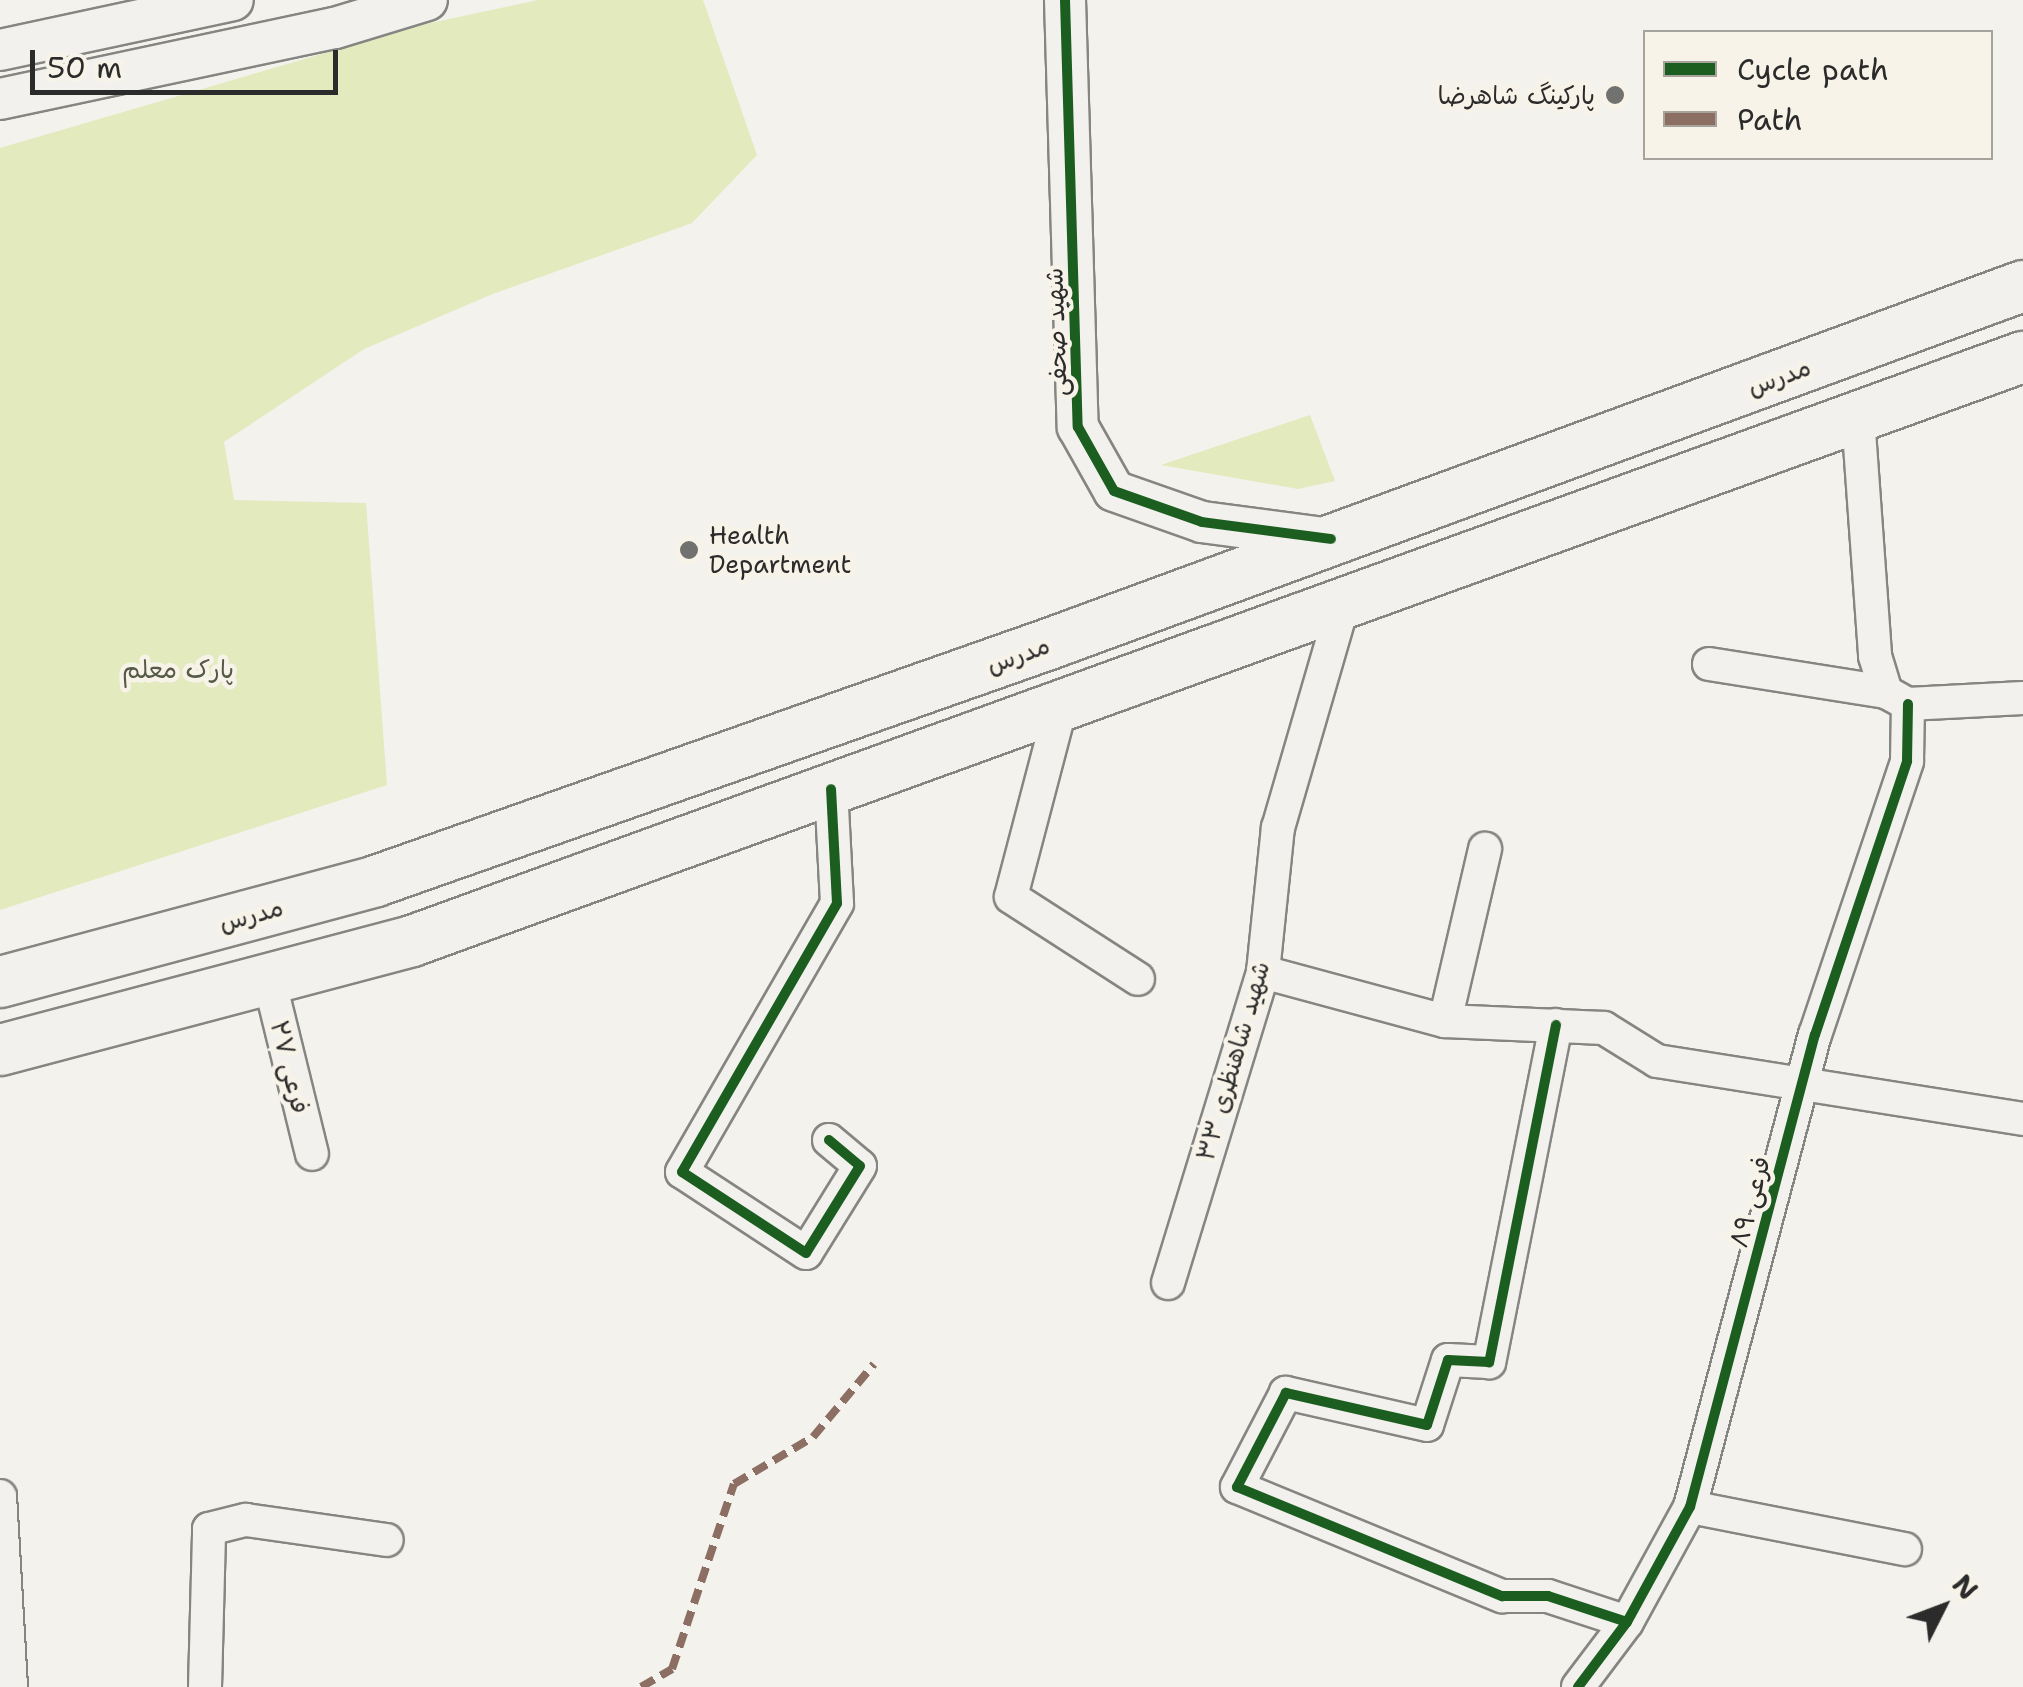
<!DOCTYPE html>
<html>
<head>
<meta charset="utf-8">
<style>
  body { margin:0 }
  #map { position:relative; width:2023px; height:1687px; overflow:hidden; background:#f4f2ec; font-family:"Shantell Sans","Playpen Sans Arabic",sans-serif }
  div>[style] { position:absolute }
  .green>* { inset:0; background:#e2eabe }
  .roads { filter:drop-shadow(2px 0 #858582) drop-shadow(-2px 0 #858582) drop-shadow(0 2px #858582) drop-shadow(0 -2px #858582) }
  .minor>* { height:32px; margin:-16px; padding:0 16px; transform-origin:16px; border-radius:16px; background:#f2f1ed }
  .tertiary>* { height:40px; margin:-20px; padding:0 20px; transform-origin:20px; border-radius:20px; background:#f2f1ed }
  .primary>* { height:50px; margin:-25px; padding:0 25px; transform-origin:25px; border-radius:25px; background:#f2f1ed }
  .quiet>* { height:8px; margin-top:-4px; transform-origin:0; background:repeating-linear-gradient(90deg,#8d6e63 0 15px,transparent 0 23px) }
  .cycleway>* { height:10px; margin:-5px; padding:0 5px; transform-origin:5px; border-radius:5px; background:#1b5e20 }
  .dots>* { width:28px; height:28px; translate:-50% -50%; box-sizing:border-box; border:5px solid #f7f3e8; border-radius:50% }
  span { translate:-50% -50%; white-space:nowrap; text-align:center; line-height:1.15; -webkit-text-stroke:9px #f7f3e8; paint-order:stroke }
  .poi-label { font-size:25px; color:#2b2b2b }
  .right { translate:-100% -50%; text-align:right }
  .left { translate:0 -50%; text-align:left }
  .street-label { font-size:25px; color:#2b2b2b }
  .park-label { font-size:25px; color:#555946 }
  .legend { position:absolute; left:1643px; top:30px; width:350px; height:130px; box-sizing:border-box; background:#f7f3e8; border:2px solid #a5a39c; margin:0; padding:12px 18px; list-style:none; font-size:30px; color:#2b2b2b }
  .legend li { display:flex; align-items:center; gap:20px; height:50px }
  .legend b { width:50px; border:2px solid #a5a39c }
  .north { position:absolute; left:1893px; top:1557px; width:100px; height:100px; -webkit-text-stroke:8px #f7f3e8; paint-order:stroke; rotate:48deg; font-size:28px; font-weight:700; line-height:40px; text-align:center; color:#2b2b2b }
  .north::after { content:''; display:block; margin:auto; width:35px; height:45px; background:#2b2b2b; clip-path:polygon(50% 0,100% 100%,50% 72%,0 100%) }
  .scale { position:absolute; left:30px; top:50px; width:308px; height:45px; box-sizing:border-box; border:5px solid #2b2b2b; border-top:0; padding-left:12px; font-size:30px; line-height:35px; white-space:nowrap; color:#2b2b2b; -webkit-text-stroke:8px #f7f3e8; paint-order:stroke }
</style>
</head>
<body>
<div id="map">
  <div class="green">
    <div style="clip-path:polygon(538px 0,703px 0,757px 155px,692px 223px,490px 295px,364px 349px,224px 442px,234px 500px,366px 503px,387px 785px,0 910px,0 148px,421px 25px)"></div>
    <div style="clip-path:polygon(1310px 415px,1335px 481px,1298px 489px,1161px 465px)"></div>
  </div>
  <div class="roads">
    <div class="minor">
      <div style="left:1858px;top:417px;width:240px;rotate:85.9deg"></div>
      <div style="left:1875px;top:656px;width:38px;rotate:73deg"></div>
      <div style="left:1886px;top:692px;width:25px;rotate:29deg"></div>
      <div style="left:1709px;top:664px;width:179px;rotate:9deg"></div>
      <div style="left:1908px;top:704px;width:115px;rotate:-3deg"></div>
      <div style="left:1061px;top:706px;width:197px;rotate:104.7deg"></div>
      <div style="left:1011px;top:897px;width:151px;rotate:32.8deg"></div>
      <div style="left:1263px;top:972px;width:188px;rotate:15.1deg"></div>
      <div style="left:1445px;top:1021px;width:159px;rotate:2.5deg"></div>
      <div style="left:1604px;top:1028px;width:62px;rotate:31.9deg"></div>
      <div style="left:1657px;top:1061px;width:371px;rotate:9deg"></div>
      <div style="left:269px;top:979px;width:180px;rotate:76.2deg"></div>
      <div style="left:1445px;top:1021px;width:177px;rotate:-76.9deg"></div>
      <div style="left:1556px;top:1025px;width:344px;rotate:101.2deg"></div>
      <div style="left:1489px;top:1362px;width:41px;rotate:-177.2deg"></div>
      <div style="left:1448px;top:1360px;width:68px;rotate:107.9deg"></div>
      <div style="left:1427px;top:1425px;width:145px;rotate:-167.2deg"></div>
      <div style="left:1286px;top:1393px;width:106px;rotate:117.5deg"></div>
      <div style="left:1237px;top:1487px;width:287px;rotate:22.4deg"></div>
      <div style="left:1502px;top:1596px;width:46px"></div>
      <div style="left:1548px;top:1596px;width:83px;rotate:18.2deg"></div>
      <div style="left:829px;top:1140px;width:40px;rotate:40deg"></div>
      <div style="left:860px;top:1166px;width:102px;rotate:121.8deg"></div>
      <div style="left:806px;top:1253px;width:148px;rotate:-146.8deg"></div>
      <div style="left:682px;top:1172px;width:310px;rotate:-60deg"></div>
      <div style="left:837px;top:903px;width:114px;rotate:-93deg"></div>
      <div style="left:1168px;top:1283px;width:325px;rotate:-73deg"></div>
      <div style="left:1263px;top:972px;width:145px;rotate:-84.1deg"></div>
      <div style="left:1278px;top:828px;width:233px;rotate:-73.8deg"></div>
      <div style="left:0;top:1496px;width:191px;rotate:86.7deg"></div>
      <div style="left:1690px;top:1507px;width:219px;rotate:11.1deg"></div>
      <div style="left:205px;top:1687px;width:158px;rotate:-88.5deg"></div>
      <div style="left:209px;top:1529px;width:38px;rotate:-14deg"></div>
      <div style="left:246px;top:1520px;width:142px;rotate:8.1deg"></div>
      <div style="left:1578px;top:1687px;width:81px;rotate:-53deg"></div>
      <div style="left:1627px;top:1622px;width:131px;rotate:-61.3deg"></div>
      <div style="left:1690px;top:1507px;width:488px;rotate:-75.2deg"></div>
      <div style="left:1815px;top:1035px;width:289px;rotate:-71.4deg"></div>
      <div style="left:1907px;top:761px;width:57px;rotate:-89deg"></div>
    </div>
    <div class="tertiary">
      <div style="left:1065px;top:0;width:427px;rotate:88.3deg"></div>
      <div style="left:1078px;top:427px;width:73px;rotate:60.6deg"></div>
      <div style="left:1114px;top:491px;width:93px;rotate:19.4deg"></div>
      <div style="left:1202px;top:522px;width:130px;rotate:7.5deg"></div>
      <div style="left:0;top:50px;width:238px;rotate:-12.1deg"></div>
      <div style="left:0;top:99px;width:342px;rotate:-12deg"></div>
      <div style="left:335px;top:28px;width:96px;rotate:-16.9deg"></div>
    </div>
    <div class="primary">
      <div style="left:0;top:982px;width:389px;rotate:-15deg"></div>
      <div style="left:376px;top:881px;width:714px;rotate:-19.4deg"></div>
      <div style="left:1049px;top:644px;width:1038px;rotate:-20.18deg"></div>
      <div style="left:0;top:1050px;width:426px;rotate:-14.8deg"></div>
      <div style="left:412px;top:941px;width:1714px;rotate:-19.93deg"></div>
    </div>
  </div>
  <div class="quiet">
    <div style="left:641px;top:1687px;width:36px;rotate:-30deg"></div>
    <div style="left:672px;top:1669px;width:195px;rotate:-71.5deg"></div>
    <div style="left:734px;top:1484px;width:92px;rotate:-30.7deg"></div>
    <div style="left:813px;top:1437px;width:95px;rotate:-50.1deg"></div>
  </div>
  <div class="cycleway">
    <div style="left:1065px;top:0;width:427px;rotate:88.3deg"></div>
    <div style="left:1078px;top:427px;width:73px;rotate:60.6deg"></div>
    <div style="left:1114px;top:491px;width:93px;rotate:19.4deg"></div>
    <div style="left:1202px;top:522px;width:130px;rotate:7.5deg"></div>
    <div style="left:1556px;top:1025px;width:344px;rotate:101.2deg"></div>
    <div style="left:1489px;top:1362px;width:41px;rotate:-177.2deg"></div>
    <div style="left:1448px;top:1360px;width:68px;rotate:107.9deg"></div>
    <div style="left:1427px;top:1425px;width:145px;rotate:-167.2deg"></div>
    <div style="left:1286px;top:1393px;width:106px;rotate:117.5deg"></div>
    <div style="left:1237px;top:1487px;width:287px;rotate:22.4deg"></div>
    <div style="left:1502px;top:1596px;width:46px"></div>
    <div style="left:1548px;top:1596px;width:83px;rotate:18.2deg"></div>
    <div style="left:829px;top:1140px;width:40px;rotate:40deg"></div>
    <div style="left:860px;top:1166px;width:102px;rotate:121.8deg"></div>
    <div style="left:806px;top:1253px;width:148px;rotate:-146.8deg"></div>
    <div style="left:682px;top:1172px;width:310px;rotate:-60deg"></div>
    <div style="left:837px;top:903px;width:114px;rotate:-93deg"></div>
    <div style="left:1578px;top:1687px;width:81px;rotate:-53deg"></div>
    <div style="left:1627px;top:1622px;width:131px;rotate:-61.3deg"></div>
    <div style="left:1690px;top:1507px;width:488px;rotate:-75.2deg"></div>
    <div style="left:1815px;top:1035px;width:289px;rotate:-71.4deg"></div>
    <div style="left:1907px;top:761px;width:57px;rotate:-89deg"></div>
  </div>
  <div class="dots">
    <div style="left:1615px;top:95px;background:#71716f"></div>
    <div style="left:689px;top:550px;background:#71716f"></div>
  </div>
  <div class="poi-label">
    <span class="right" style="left:1595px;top:95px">پارکینگ شاهرضا</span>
    <span class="left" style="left:709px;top:550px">Health<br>Department</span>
  </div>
  <div class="street-label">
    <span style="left:1056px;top:332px;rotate:-92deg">شهید صحفی</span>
    <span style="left:1779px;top:377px;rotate:-20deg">مدرس</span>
    <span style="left:1018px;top:655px;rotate:-20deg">مدرس</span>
    <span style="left:251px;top:915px;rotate:-15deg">مدرس</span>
    <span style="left:1233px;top:1061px;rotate:-74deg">۳۳ شهید شاهنظری</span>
    <span style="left:290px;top:1067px;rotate:76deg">فرعی ۲۷</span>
    <span style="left:1750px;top:1202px;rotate:-75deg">فرعی ۸۹</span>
  </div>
  <div class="park-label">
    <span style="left:178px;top:669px">پارک معلم</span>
  </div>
  <ul class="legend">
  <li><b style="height:12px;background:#1b5e20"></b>Cycle path</li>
  <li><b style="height:12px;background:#8d6e63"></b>Path</li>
  </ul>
  <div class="north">N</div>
  <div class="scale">50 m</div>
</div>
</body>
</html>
